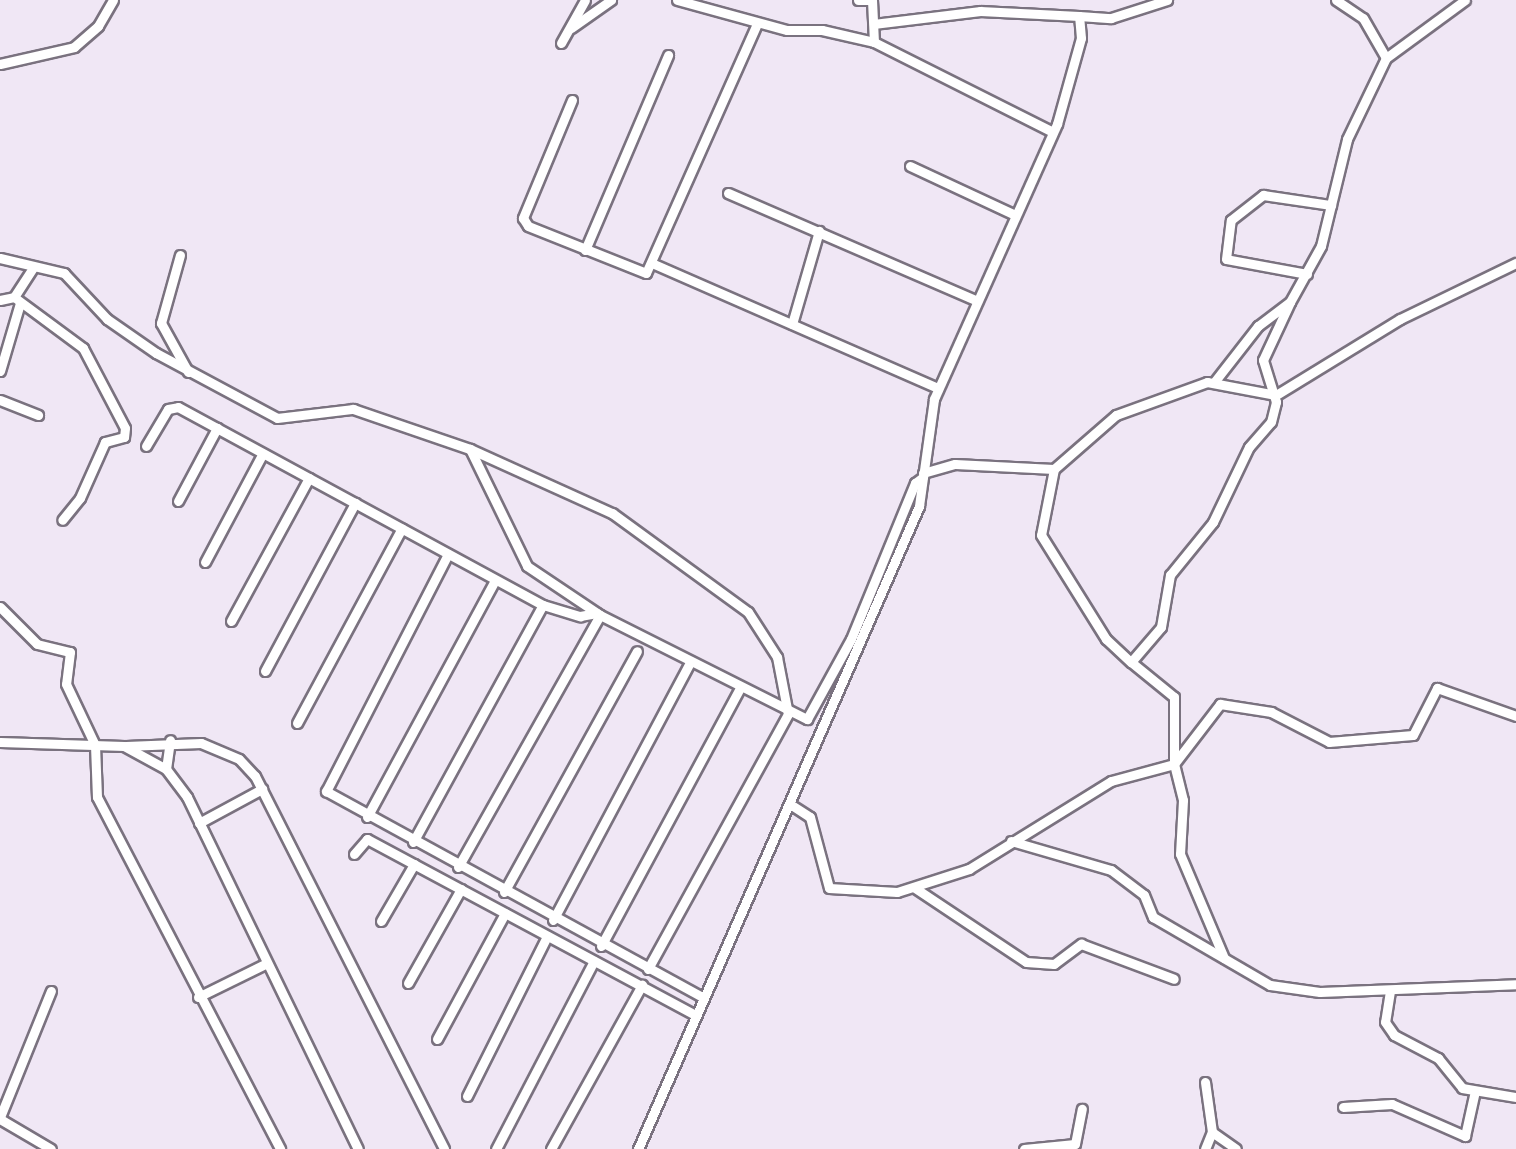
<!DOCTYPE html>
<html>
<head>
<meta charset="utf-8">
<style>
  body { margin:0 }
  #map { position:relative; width:1516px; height:1149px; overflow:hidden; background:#f0e7f5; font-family:Karla,sans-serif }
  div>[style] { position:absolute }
  .roads { filter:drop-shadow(2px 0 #7a727f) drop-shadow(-2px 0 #7a727f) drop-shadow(0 2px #7a727f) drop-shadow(0 -2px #7a727f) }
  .minor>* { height:9px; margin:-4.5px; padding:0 4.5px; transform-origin:4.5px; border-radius:4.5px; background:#fff }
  span { translate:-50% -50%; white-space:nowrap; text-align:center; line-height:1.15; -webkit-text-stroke:6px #f0e7f5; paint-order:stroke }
</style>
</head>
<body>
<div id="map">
  <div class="roads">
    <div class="minor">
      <div style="left:677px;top:0;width:114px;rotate:15.3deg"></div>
      <div style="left:787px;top:30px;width:35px"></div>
      <div style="left:822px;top:30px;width:53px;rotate:13deg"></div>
      <div style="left:858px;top:0;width:11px"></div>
      <div style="left:872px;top:0;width:42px;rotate:87.3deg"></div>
      <div style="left:874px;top:42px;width:200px;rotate:26.7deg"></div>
      <div style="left:1336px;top:0;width:32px;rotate:34deg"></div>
      <div style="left:1363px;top:18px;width:46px;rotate:60.1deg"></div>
      <div style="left:1079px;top:16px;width:32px;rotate:4deg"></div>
      <div style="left:1111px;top:18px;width:59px;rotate:-17.8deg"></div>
      <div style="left:571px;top:28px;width:49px;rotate:-35deg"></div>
      <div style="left:561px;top:43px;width:49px;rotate:-60.8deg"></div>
      <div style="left:0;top:64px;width:76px;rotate:-12.9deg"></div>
      <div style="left:74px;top:47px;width:32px;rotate:-41deg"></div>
      <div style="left:98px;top:26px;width:30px;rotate:-60deg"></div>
      <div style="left:572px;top:100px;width:128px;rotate:112.6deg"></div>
      <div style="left:523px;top:218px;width:9px;rotate:58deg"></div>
      <div style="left:528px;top:226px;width:127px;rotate:21.7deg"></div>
      <div style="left:646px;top:273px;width:273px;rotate:-66deg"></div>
      <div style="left:910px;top:166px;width:114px;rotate:25deg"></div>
      <div style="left:728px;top:193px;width:271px;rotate:23.4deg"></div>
      <div style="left:585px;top:250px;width:212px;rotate:-66.9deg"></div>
      <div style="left:180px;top:255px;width:71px;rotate:105.6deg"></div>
      <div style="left:161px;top:323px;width:56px;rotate:61.1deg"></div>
      <div style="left:0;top:258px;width:66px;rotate:13.2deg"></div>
      <div style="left:64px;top:273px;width:63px;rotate:46.9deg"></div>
      <div style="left:107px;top:319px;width:60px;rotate:34.8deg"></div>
      <div style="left:156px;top:353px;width:137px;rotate:28.2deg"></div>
      <div style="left:277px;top:418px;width:77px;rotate:-6.8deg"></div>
      <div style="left:353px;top:409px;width:124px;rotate:18.9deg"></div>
      <div style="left:470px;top:449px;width:156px;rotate:24.3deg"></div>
      <div style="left:612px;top:513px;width:168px;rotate:36.1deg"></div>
      <div style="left:748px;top:612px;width:54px;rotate:57.2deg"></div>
      <div style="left:777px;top:657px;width:58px;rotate:79.1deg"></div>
      <div style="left:788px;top:714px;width:291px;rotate:118.8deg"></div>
      <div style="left:654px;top:264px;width:310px;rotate:23.6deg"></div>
      <div style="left:1307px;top:274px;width:82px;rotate:-169.5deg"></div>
      <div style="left:1226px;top:259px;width:39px;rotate:-83deg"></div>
      <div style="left:1231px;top:220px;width:41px;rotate:-38deg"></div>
      <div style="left:1263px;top:195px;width:69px;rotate:8.4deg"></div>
      <div style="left:14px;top:297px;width:86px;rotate:36.5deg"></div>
      <div style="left:83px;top:348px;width:90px;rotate:62.3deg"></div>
      <div style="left:125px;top:428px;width:9px;rotate:96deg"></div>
      <div style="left:124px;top:437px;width:20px;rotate:165deg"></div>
      <div style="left:105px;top:442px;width:61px;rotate:114.1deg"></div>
      <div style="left:80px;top:498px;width:28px;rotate:129deg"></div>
      <div style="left:0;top:300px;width:14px;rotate:-12deg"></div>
      <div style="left:14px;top:297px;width:35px;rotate:-57deg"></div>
      <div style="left:792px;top:324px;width:97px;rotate:-73.8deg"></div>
      <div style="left:0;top:371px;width:71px;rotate:-73.6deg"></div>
      <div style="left:1215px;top:381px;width:70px;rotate:-52deg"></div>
      <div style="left:1258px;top:326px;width:40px;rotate:-37deg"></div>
      <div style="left:1290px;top:302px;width:64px;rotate:-61deg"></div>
      <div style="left:1321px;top:246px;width:110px;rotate:-76.3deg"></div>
      <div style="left:1347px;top:139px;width:90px;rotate:-64.3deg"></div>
      <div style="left:1386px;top:58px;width:98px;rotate:-36.3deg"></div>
      <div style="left:0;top:400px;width:41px;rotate:21.5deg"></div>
      <div style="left:146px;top:446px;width:43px;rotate:-59.3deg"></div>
      <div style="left:168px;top:409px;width:10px;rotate:-11deg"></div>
      <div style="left:178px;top:407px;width:415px;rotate:28.5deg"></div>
      <div style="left:543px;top:605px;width:39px;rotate:17deg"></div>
      <div style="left:580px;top:616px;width:17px;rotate:-10deg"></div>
      <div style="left:470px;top:449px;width:130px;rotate:64deg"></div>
      <div style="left:527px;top:566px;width:88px;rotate:33.9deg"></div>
      <div style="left:600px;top:615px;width:232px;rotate:26.7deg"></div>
      <div style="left:807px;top:719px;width:91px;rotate:-61.2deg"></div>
      <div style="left:851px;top:639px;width:169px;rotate:-67.7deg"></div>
      <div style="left:915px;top:483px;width:10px;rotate:-37deg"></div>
      <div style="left:1054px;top:469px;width:67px;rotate:101.1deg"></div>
      <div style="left:1041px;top:535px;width:123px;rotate:58deg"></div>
      <div style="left:1106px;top:639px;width:34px;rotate:43deg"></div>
      <div style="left:923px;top:473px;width:33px;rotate:-16deg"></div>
      <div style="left:955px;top:464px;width:99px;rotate:2.9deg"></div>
      <div style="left:1054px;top:469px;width:82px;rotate:-41.1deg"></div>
      <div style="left:1116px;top:415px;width:97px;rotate:-19.9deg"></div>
      <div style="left:1207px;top:382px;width:70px;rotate:10.7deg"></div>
      <div style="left:1276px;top:395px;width:145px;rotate:-31.5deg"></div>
      <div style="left:1400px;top:319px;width:129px;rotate:-25.8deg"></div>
      <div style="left:178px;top:501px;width:83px;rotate:-61.9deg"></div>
      <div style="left:448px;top:554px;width:267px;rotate:117.2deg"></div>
      <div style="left:326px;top:791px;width:430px;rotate:28.7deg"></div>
      <div style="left:205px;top:562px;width:123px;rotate:-62deg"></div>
      <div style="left:0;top:607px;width:52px;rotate:45deg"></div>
      <div style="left:37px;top:644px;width:34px;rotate:14deg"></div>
      <div style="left:70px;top:652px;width:32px;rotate:97deg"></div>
      <div style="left:66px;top:684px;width:68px;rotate:64.6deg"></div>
      <div style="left:95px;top:745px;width:52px;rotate:87.8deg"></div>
      <div style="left:97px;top:797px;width:397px;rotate:62.5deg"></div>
      <div style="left:231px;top:621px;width:163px;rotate:-61.4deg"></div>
      <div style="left:265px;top:671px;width:191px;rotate:-61.8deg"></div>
      <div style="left:297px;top:723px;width:221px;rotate:-61.7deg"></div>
      <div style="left:0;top:742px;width:124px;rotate:1.8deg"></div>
      <div style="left:124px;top:746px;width:48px;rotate:28.7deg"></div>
      <div style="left:166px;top:769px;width:35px;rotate:53deg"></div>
      <div style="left:187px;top:797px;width:391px;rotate:64.1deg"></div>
      <div style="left:126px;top:746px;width:75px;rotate:-2.3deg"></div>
      <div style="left:201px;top:743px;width:41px;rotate:22.8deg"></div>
      <div style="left:239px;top:759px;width:23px;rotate:47deg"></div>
      <div style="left:255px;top:776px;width:418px;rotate:63.1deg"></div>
      <div style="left:166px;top:769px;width:29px;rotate:-82deg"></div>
      <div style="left:793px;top:806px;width:20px;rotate:33deg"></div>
      <div style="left:810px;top:817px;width:73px;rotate:75deg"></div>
      <div style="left:829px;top:888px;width:68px;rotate:3.4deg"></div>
      <div style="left:897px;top:892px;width:76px;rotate:-17.7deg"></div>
      <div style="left:969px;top:869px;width:167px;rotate:-31.8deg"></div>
      <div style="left:1111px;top:781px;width:65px;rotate:-15.1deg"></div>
      <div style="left:1174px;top:764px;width:67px;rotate:-90deg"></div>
      <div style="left:1174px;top:697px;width:55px;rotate:-140.9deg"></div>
      <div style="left:1131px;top:662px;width:46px;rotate:-49.4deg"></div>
      <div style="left:1161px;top:627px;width:53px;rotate:-80.2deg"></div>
      <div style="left:1170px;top:575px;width:68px;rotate:-50.9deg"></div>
      <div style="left:1213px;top:522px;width:83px;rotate:-64.4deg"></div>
      <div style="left:1249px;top:447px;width:33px;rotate:-49deg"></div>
      <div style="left:1271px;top:422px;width:21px;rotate:-76deg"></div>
      <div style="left:1276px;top:402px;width:44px;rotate:-107.2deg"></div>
      <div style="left:1263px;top:360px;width:64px;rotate:-65deg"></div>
      <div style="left:367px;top:817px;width:269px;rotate:-61.6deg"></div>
      <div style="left:199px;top:823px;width:72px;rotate:-28.4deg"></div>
      <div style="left:1011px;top:841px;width:104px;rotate:16.2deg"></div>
      <div style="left:1111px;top:870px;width:41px;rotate:37.1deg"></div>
      <div style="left:1144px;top:895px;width:24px;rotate:68deg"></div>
      <div style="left:1153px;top:917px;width:135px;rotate:30.2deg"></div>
      <div style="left:1270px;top:985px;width:50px;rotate:8deg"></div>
      <div style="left:1320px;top:992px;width:196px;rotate:-2.3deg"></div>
      <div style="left:413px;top:842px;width:270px;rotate:-61.3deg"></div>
      <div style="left:354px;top:854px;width:20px;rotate:-49deg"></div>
      <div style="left:367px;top:839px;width:372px;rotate:28.2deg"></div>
      <div style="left:458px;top:867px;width:289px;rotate:-60.6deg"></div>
      <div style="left:915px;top:888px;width:133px;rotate:33.7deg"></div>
      <div style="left:1026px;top:962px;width:28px;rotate:4deg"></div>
      <div style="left:1054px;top:964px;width:34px;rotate:-37deg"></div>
      <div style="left:1081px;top:944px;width:99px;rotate:20.6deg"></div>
      <div style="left:504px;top:892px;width:275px;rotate:-61.1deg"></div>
      <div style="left:553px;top:920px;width:293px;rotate:-62deg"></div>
      <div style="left:381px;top:921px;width:66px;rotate:-59.9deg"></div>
      <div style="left:601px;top:946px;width:293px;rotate:-61.7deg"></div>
      <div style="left:1224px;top:958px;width:113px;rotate:-112.9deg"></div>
      <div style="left:1180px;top:854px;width:54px;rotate:-86.8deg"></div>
      <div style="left:1183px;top:800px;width:37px;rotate:-104deg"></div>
      <div style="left:1174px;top:764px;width:76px;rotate:-52.5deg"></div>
      <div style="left:1220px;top:704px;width:52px;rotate:8.9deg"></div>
      <div style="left:1271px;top:712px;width:65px;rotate:27.3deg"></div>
      <div style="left:1329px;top:742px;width:84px;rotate:-4.8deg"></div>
      <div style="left:1413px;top:735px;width:53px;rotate:-62.9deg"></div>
      <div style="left:1437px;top:688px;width:84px;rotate:19.5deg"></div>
      <div style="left:408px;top:983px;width:108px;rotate:-60.6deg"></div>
      <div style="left:1390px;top:991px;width:31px;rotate:99deg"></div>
      <div style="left:1385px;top:1022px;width:16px;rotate:55deg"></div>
      <div style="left:1394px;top:1035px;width:50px;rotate:27.6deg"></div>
      <div style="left:1438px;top:1058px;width:38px;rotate:51deg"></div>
      <div style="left:1462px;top:1088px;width:55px;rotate:9.5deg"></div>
      <div style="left:198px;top:997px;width:75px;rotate:-26.2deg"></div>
      <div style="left:437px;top:1039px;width:143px;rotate:-61.6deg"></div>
      <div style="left:1205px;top:1082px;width:50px;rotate:82deg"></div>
      <div style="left:1212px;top:1132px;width:29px;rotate:35deg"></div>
      <div style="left:467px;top:1096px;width:179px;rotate:-63.4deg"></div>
      <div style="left:1343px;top:1107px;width:49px;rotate:-3.5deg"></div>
      <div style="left:1392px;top:1104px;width:80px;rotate:23.7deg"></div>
      <div style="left:1465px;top:1136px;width:46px;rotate:-77.5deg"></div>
      <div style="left:0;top:1117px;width:136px;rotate:-68deg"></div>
      <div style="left:0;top:1119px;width:59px;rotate:30.5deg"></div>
      <div style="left:496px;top:1149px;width:212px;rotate:-62.5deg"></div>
      <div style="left:551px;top:1149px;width:188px;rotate:-61deg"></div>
      <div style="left:638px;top:1149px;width:702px;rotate:-66.39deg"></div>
      <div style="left:919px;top:506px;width:108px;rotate:-82deg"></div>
      <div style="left:934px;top:399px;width:301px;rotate:-65.9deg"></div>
      <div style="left:1057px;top:124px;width:89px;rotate:-74.4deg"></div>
      <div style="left:1081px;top:38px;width:22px;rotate:-95deg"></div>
      <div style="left:1079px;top:16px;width:99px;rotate:-177.1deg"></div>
      <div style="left:980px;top:11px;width:107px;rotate:173deg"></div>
      <div style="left:1024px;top:1149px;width:51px;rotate:-5.6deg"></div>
      <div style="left:1075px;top:1144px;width:36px;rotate:-79deg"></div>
      <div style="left:1205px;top:1149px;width:18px;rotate:-68deg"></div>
    </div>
  </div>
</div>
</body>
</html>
